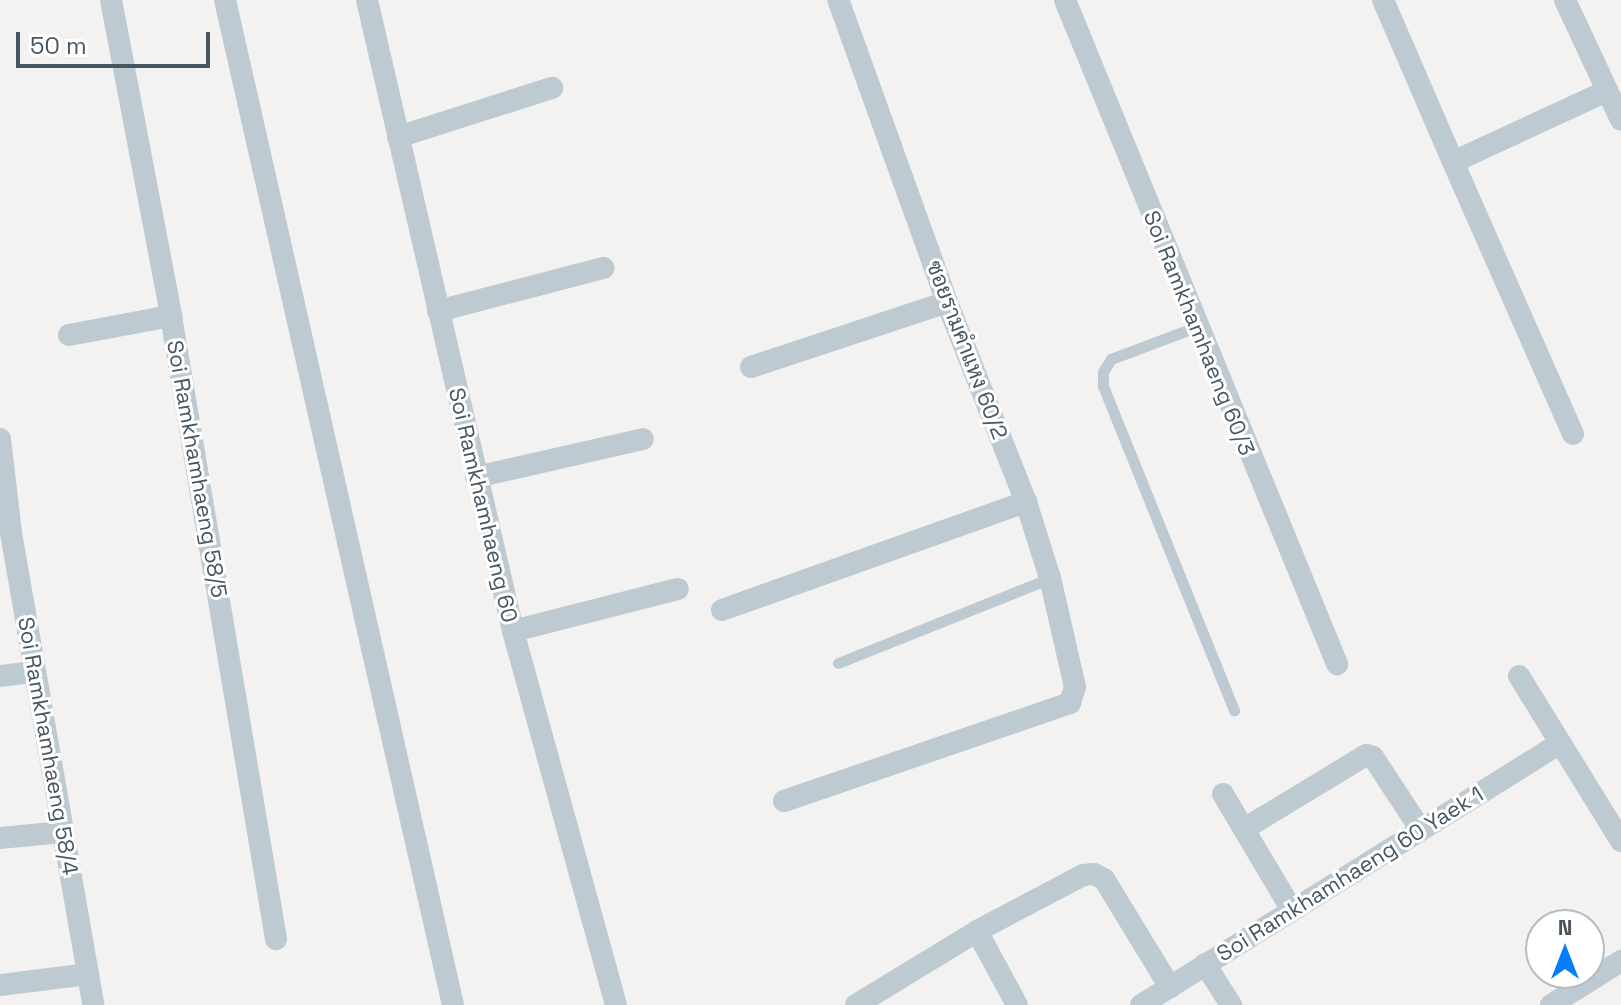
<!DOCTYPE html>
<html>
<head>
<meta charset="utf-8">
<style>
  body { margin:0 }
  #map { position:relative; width:1621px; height:1005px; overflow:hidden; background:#f4f1f1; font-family:"Space Grotesk",Sarabun,sans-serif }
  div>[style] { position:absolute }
  .service>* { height:11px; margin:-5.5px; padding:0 5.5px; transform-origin:5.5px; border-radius:5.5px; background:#becad2 }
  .minor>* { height:22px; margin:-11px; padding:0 11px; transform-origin:11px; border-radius:11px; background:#becad2 }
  span { translate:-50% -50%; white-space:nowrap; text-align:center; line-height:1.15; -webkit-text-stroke:6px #fff; paint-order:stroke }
  .street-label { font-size:22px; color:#475661 }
  .north { position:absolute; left:1525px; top:909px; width:80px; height:80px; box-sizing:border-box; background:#fff; border:2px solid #b5bbc0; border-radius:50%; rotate:0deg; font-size:22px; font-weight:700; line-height:32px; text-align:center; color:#475661 }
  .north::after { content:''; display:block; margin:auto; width:28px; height:36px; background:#047efb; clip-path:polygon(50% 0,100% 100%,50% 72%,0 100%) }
  .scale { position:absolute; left:16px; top:32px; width:194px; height:36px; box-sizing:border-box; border:4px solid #475661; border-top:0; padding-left:10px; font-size:24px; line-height:28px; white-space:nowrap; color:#475661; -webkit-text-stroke:6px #fff; paint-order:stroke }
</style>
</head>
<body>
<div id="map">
  <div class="service">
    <div style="left:1196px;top:327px;width:91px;rotate:159.4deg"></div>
    <div style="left:1111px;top:359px;width:15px;rotate:122deg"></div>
    <div style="left:1103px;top:372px;width:14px;rotate:90deg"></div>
    <div style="left:1103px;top:386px;width:350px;rotate:68deg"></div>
    <div style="left:838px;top:663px;width:228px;rotate:-21.8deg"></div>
  </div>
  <div class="minor">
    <div style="left:111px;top:0;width:322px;rotate:79.2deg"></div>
    <div style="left:171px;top:316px;width:632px;rotate:80.43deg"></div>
    <div style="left:225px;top:0;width:1031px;rotate:77.22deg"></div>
    <div style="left:367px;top:0;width:648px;rotate:76.97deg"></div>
    <div style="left:513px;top:631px;width:388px;rotate:74.6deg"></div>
    <div style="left:1065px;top:0;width:718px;rotate:67.72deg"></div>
    <div style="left:1383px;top:0;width:176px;rotate:66.6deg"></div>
    <div style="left:1565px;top:0;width:132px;rotate:65deg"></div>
    <div style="left:398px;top:137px;width:162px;rotate:-17.7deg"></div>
    <div style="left:438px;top:311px;width:171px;rotate:-14.6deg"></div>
    <div style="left:69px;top:335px;width:104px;rotate:-10.6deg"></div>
    <div style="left:751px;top:367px;width:206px;rotate:-18.3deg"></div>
    <div style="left:1573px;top:434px;width:297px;rotate:-113.8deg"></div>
    <div style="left:1453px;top:162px;width:170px;rotate:-24.8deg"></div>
    <div style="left:0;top:439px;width:95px;rotate:83.3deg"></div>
    <div style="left:11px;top:533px;width:479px;rotate:80.1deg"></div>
    <div style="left:476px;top:477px;width:171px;rotate:-12.8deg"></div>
    <div style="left:722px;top:610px;width:323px;rotate:-19.6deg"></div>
    <div style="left:513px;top:631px;width:170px;rotate:-14.3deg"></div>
    <div style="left:0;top:676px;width:34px;rotate:-7deg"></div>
    <div style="left:1519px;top:676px;width:194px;rotate:58.3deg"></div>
    <div style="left:1223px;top:794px;width:135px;rotate:59.3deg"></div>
    <div style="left:784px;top:801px;width:302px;rotate:-18.9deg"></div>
    <div style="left:1070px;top:703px;width:17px;rotate:-73deg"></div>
    <div style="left:1075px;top:687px;width:112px;rotate:-102.9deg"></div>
    <div style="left:1050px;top:578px;width:80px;rotate:-107.5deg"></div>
    <div style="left:1026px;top:502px;width:215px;rotate:-111.6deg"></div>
    <div style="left:947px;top:302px;width:321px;rotate:-109.8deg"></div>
    <div style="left:1244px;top:829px;width:143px;rotate:-31.2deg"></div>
    <div style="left:1366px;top:755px;width:7px;rotate:16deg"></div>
    <div style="left:1373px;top:757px;width:87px;rotate:56.7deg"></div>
    <div style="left:0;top:838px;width:63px;rotate:-5.4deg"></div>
    <div style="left:977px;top:931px;width:84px;rotate:61.6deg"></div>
    <div style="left:1205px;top:964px;width:49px;rotate:57.6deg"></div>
    <div style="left:0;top:985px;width:89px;rotate:-7.1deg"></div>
    <div style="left:856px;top:1005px;width:142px;rotate:-31.4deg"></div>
    <div style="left:977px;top:931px;width:120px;rotate:-27.8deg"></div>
    <div style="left:1083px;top:875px;width:11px;rotate:-5deg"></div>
    <div style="left:1094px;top:874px;width:11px;rotate:27deg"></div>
    <div style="left:1104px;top:879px;width:127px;rotate:58.6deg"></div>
    <div style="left:1141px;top:1005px;width:494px;rotate:-32deg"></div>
    <div style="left:1551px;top:1005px;width:83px;rotate:-32.2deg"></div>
  </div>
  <div class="street-label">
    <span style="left:1199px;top:333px;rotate:68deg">Soi Ramkhamhaeng 60/3</span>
    <span style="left:967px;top:350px;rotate:69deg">ซอยรามคำแหง 60/2</span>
    <span style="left:197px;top:469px;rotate:80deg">Soi Ramkhamhaeng 58/5</span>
    <span style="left:483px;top:505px;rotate:77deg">Soi Ramkhamhaeng 60</span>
    <span style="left:48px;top:746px;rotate:80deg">Soi Ramkhamhaeng 58/4</span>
    <span style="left:1350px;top:874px;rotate:-32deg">Soi Ramkhamhaeng 60 Yaek 1</span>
  </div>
  <div class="north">N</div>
  <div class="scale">50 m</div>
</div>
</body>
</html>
